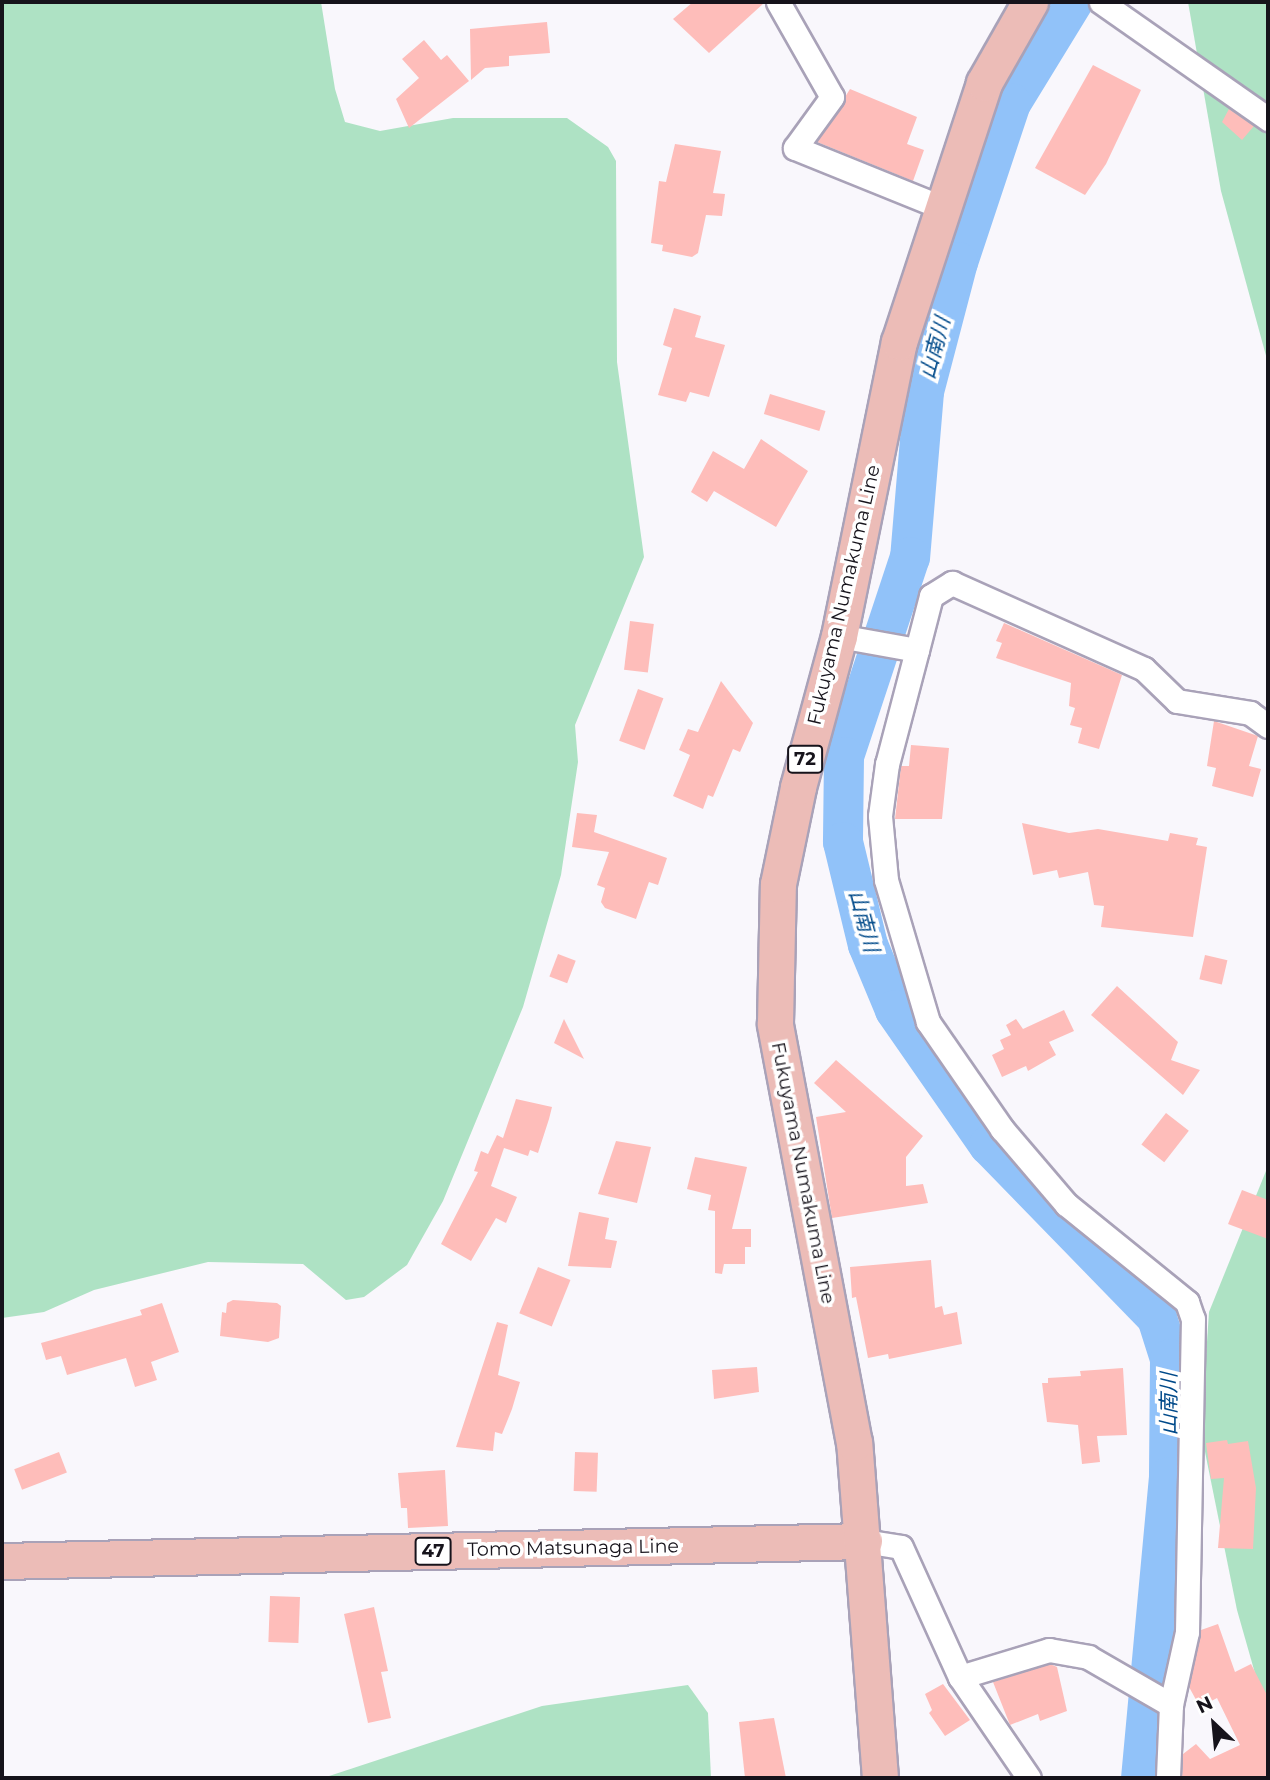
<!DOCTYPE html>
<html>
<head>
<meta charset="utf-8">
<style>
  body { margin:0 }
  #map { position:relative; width:1270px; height:1780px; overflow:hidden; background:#f9f7fc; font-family:Montserrat,"Noto Sans JP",sans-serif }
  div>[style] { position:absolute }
  .green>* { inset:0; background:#aee2c4 }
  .river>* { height:40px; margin:-20px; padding:0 20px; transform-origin:20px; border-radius:20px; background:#91c2f9 }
  .building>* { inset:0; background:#febdba; transform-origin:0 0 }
  .roads { filter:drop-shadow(2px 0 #a9a2b8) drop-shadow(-2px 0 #a9a2b8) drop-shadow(0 2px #a9a2b8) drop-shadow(0 -2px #a9a2b8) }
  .street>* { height:23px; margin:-11.5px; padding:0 11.5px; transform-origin:11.5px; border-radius:11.5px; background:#fff }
  .primary>* { height:35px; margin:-17.5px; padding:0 17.5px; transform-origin:17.5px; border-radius:17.5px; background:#ecbcb7 }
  span { translate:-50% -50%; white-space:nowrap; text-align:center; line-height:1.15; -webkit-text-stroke:7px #fff; paint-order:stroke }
  .shield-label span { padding:2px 5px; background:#fff; border:2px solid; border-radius:5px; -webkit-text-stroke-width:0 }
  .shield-label { font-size:18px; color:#16131b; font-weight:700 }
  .street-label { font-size:19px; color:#16131b }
  .water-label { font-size:21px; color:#004a8a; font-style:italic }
  .frame { position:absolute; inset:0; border:4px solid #16131b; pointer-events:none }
  .north { position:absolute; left:1179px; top:1689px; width:70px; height:70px; -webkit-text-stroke:5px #fff; paint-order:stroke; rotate:334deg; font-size:19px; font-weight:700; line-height:28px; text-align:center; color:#16131b }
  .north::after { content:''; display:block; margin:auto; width:24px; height:32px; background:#16131b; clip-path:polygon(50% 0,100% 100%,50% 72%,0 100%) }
</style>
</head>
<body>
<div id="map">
  <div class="green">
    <div style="clip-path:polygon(2px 2px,321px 2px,335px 89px,345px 122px,380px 131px,453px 118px,567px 118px,608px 147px,616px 161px,617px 362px,644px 557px,575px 725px,578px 762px,561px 875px,523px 1007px,443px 1201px,407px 1265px,364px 1297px,346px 1300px,303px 1264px,208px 1262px,94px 1290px,44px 1312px,2px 1318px)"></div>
    <div style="clip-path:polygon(1188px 2px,1268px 2px,1268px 363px,1221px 191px)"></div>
    <div style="clip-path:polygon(1268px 1166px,1268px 1719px,1237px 1610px,1201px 1432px,1209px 1312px)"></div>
    <div style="clip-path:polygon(688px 1685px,708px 1713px,711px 1778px,323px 1778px,542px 1706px)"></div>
  </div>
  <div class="river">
    <div style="left:1073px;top:2px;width:119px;rotate:121.5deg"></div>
    <div style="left:1011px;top:103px;width:168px;rotate:108.4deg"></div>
    <div style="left:958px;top:262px;width:134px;rotate:104.7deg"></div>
    <div style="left:924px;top:392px;width:166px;rotate:94.8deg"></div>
    <div style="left:910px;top:557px;width:211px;rotate:108.3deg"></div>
    <div style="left:844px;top:757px;width:85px;rotate:90.7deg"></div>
    <div style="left:843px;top:842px;width:106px;rotate:76.4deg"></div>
    <div style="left:868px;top:945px;width:70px;rotate:67.4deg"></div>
    <div style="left:895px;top:1010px;width:165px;rotate:55.2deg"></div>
    <div style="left:989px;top:1145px;width:241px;rotate:45.8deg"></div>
    <div style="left:1157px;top:1318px;width:43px;rotate:72.4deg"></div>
    <div style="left:1170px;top:1359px;width:118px;rotate:90.5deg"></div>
    <div style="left:1169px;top:1477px;width:302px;rotate:95.3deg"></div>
  </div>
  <div class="building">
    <div style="clip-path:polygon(693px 2px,764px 2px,764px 3px,709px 53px,673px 19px)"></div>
    <div style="clip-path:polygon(547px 22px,550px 53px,509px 56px,509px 66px,485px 68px,471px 80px,470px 29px)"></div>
    <div style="clip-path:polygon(424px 40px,441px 60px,447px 55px,469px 81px,409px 128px,396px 99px,419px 78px,402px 59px)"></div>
    <div style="clip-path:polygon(1093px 65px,1141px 90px,1106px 164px,1085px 195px,1035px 168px)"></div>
    <div style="clip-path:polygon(850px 89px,917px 117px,907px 144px,924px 150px,913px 181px,817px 142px)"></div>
    <div style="clip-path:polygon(1229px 109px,1254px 126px,1242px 140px,1222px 122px)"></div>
    <div style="clip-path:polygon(675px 144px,721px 151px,713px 193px,725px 194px,722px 216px,706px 215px,698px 253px,692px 257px,662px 251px,663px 245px,651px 243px,659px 181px,666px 182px)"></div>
    <div style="clip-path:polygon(674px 308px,701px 316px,695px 337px,725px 345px,709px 397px,690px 392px,686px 402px,658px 395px,672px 348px,663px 345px)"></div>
    <div style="left:770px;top:394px;width:58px;height:21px;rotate:17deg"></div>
    <div style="clip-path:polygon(761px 439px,808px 471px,776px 527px,714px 491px,707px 502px,691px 492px,713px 451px,744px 469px)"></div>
    <div style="left:630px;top:621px;width:24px;height:49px;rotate:7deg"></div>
    <div style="clip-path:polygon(1004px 623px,1122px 675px,1099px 749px,1078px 743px,1082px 728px,1070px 725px,1075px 708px,1069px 706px,1071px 683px,996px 658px,1002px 643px,996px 641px)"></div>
    <div style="clip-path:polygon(721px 681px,753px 723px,740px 752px,733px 749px,713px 797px,708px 795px,703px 809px,673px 796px,690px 755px,679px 750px,688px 729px,698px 732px)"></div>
    <div style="left:638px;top:689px;width:27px;height:55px;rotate:20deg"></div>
    <div style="clip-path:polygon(1214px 721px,1258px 736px,1249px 766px,1261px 769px,1253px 797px,1212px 786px,1216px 768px,1207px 766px)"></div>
    <div style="clip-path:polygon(911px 745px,949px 748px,942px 819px,895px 819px,901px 766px,909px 766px)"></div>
    <div style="clip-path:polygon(577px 813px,597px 815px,594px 832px,667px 858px,658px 885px,649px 882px,636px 919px,605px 908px,601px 902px,605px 888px,597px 885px,609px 852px,572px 847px)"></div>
    <div style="clip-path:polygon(1022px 823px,1069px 833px,1098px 829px,1168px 841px,1170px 833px,1198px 838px,1196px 845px,1207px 847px,1193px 937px,1101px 927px,1104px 906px,1094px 905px,1088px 872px,1059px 878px,1057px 870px,1033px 875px)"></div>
    <div style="left:558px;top:954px;width:19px;height:24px;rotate:21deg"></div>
    <div style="left:1205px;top:955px;width:23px;height:25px;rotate:13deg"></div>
    <div style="clip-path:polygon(1117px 986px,1178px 1042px,1171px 1060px,1200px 1070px,1183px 1095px,1091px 1015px)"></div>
    <div style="clip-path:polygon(1064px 1010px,1074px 1031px,1049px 1042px,1056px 1055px,1028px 1071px,1026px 1066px,1002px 1077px,992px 1055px,1004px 1049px,1000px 1040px,1011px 1035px,1006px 1025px,1016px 1019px,1023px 1029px)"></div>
    <div style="clip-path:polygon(564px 1019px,584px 1059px,554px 1043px)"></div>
    <div style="clip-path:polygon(836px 1060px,923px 1136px,906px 1157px,906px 1186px,923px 1184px,928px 1203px,832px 1218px,816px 1117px,846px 1112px,814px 1083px)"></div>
    <div style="clip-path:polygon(516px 1099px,552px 1107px,549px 1119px,538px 1153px,530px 1150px,528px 1156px,504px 1148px,491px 1186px,517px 1197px,506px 1223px,496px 1218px,471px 1261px,441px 1244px,478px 1172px,474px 1171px,481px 1151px,488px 1154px,497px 1135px,503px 1138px)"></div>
    <div style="left:1166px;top:1113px;width:29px;height:40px;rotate:38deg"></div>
    <div style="clip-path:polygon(616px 1141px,651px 1147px,637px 1203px,598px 1194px)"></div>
    <div style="clip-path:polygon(695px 1157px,747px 1167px,732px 1229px,751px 1229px,751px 1247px,745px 1247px,745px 1264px,724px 1264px,722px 1274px,715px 1273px,715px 1211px,708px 1210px,711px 1195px,687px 1189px)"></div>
    <div style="clip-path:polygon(1242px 1190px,1268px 1200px,1268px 1239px,1228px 1224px)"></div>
    <div style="clip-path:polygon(579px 1212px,609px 1218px,605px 1239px,617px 1241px,611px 1268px,568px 1266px)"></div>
    <div style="clip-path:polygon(931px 1260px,935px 1308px,942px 1306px,944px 1315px,957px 1312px,962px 1344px,889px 1359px,888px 1354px,868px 1358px,856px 1297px,852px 1298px,850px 1267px)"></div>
    <div style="left:538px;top:1267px;width:35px;height:50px;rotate:22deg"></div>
    <div style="clip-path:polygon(233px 1300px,277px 1303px,281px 1306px,279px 1338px,268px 1342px,220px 1336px,222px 1312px,226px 1313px,227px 1303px)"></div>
    <div style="clip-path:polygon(162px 1303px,179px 1352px,151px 1362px,157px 1380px,135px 1387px,126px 1358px,67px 1375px,61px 1356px,46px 1360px,41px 1343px,142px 1315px,140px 1310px)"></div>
    <div style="clip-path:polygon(497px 1322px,508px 1325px,498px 1375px,520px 1382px,512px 1409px,502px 1434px,495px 1432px,493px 1451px,456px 1447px)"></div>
    <div style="clip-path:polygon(757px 1367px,759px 1392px,714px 1399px,712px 1370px)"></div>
    <div style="clip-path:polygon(1123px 1368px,1127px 1435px,1097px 1436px,1100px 1462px,1082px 1464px,1078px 1425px,1047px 1422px,1042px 1383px,1048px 1383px,1048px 1378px,1081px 1376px,1080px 1371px)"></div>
    <div style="clip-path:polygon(1227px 1440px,1228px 1444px,1248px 1441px,1256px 1488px,1253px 1549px,1218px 1548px,1224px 1478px,1211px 1479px,1206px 1443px)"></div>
    <div style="left:59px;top:1452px;width:22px;height:48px;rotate:69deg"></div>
    <div style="left:575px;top:1452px;width:23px;height:39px;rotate:2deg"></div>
    <div style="clip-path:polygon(445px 1470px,448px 1526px,408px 1528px,407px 1508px,401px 1508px,398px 1473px)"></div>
    <div style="left:270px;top:1596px;width:30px;height:46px;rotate:2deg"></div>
    <div style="clip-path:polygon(374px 1607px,388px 1671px,381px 1672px,391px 1718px,368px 1723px,344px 1614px)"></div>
    <div style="clip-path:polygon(1218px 1624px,1235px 1672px,1251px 1664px,1268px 1697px,1268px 1778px,1182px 1778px,1183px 1754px,1196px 1744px,1210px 1759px,1240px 1745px,1217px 1698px,1200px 1707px,1189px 1687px,1201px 1630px)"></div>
    <div style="clip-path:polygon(1050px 1664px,1057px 1667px,1067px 1711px,1040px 1721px,1038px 1714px,1010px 1725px,993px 1682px)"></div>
    <div style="clip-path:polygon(943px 1684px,970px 1720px,945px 1736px,929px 1713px,932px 1710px,925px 1694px)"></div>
    <div style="clip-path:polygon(774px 1718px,786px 1778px,745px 1778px,739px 1722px)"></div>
  </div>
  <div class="roads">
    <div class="street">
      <div style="left:778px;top:2px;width:109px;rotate:60.4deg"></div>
      <div style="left:832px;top:97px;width:63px;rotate:126deg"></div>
      <div style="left:795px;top:148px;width:157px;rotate:22deg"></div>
      <div style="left:1101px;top:2px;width:204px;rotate:35deg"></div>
      <div style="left:839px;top:636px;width:79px;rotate:10.2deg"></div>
      <div style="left:917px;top:650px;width:56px;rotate:-75.5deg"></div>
      <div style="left:931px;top:596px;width:25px;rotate:-32deg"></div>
      <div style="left:952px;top:583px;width:210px;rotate:24.1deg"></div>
      <div style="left:1144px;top:669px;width:46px;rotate:44.1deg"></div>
      <div style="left:1177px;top:701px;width:74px;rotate:9.3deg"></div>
      <div style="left:1250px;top:713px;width:22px;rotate:36deg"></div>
      <div style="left:917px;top:650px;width:118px;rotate:104.7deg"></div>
      <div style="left:887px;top:764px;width:52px;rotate:97.7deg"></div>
      <div style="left:880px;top:816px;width:64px;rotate:84.6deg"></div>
      <div style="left:886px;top:880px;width:148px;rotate:73.5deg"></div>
      <div style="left:928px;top:1022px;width:130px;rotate:55.3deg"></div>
      <div style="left:1002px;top:1129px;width:99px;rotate:49.5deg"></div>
      <div style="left:1066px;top:1204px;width:156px;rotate:39deg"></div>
      <div style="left:1187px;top:1302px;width:18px;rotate:71deg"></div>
      <div style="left:1193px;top:1319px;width:313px;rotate:91.1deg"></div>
      <div style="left:1187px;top:1632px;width:75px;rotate:102.4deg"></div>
      <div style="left:1171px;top:1705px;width:73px;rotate:92.4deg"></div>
      <div style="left:864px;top:1541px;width:37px;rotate:9deg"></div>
      <div style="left:901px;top:1547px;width:143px;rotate:65.6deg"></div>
      <div style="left:960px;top:1677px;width:122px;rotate:55.7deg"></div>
      <div style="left:960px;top:1677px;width:93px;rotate:-16.9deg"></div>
      <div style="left:1049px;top:1650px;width:40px;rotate:10deg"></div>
      <div style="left:1088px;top:1657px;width:96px;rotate:30deg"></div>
    </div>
    <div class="primary">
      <div style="left:2px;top:1561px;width:862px;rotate:-1.33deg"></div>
      <div style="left:880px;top:1778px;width:336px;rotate:-94.4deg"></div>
      <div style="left:854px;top:1443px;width:427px;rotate:-100.7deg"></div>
      <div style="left:775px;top:1023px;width:139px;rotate:-88.8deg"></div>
      <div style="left:778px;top:884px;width:99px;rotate:-78.3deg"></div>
      <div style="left:798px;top:787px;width:156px;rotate:-74.8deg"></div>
      <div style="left:839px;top:636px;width:300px;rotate:-78.5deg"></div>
      <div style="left:899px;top:342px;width:273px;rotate:-71.8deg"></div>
      <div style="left:984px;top:83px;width:93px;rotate:-60.4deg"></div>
    </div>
  </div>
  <div class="shield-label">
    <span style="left:805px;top:759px">72</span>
    <span style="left:433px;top:1551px">47</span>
  </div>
  <div class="street-label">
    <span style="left:844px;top:595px;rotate:-77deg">Fukuyama Numakuma Line</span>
    <span style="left:803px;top:1173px;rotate:79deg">Fukuyama Numakuma Line</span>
    <span style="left:573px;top:1548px;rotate:-1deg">Tomo Matsunaga Line</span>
  </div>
  <div class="water-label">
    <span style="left:935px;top:348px;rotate:-75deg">山南川</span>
    <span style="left:864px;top:921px;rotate:75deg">山南川</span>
    <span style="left:1169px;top:1404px;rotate:-90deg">山南川</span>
  </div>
  <div class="frame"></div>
  <div class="north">N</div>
</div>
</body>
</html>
